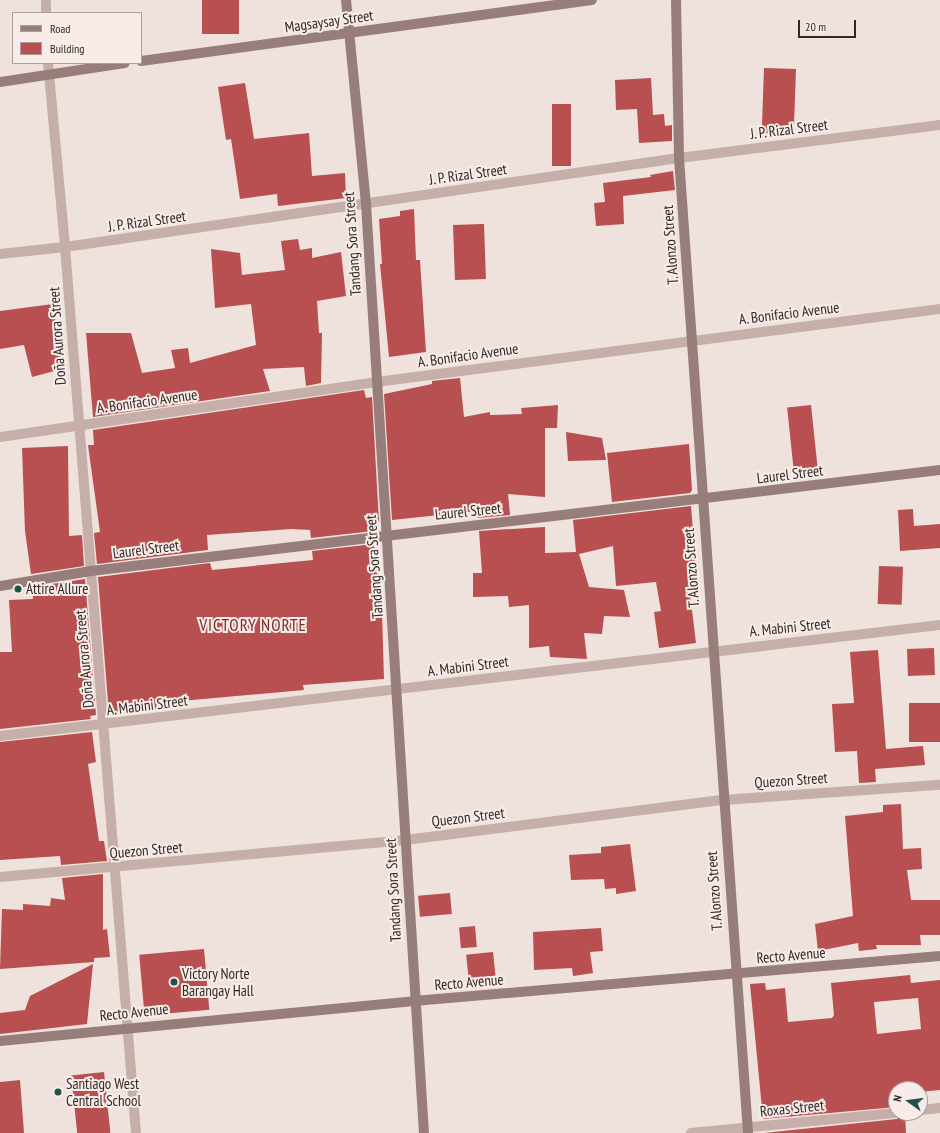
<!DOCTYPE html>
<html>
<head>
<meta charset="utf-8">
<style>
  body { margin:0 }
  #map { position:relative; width:940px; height:1133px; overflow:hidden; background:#efe1db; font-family:"PT Sans Narrow",sans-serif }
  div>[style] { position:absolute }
  .building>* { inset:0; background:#b84f50; transform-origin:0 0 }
  .street>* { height:10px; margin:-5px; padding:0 5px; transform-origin:5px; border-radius:5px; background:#c5afa8 }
  .secondary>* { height:10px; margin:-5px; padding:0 5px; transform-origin:5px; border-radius:5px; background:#987e7a }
  .dots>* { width:11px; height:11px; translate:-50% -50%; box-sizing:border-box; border:2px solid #f7ece7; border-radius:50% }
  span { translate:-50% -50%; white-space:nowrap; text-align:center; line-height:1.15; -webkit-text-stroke:4px #f7ece7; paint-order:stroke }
  .street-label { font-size:15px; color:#332828 }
  .poi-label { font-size:15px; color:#332828 }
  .left { translate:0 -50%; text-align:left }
  .quarter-label { font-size:17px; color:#792a2a; letter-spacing:1px }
  .legend { position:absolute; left:12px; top:12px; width:130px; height:52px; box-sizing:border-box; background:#f7ece7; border:1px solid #a99e9b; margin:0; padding:5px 7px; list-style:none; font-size:12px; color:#332828 }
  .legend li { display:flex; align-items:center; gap:8px; height:20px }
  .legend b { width:20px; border:1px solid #a99e9b }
  .north { position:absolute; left:888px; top:1081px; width:40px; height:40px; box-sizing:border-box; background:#f7ece7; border:1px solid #a99e9b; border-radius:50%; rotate:284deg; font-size:11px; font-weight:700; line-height:16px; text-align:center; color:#332828 }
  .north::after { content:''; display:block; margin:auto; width:14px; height:18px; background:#225048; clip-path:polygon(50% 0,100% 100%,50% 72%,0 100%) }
  .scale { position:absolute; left:798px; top:20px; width:58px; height:18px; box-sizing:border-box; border:2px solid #332828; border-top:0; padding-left:5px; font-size:12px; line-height:14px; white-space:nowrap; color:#332828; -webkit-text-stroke:3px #f7ece7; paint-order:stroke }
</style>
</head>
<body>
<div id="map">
  <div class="building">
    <div style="left:202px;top:0;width:37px;height:34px"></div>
    <div style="left:764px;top:68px;width:32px;height:65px;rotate:2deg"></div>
    <div style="clip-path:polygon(651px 78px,653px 115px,664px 114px,665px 126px,672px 125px,672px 141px,639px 143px,637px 109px,616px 110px,615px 80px)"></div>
    <div style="clip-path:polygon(245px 83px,254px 139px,309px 133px,312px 176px,345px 173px,346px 198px,278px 206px,277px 194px,240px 199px,231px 139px,226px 140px,218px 87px)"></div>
    <div style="left:552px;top:104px;width:19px;height:62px"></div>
    <div style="clip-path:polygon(673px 171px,675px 190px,623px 196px,624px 224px,596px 226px,594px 203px,605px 202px,603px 183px,651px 177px,650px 175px)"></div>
    <div style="clip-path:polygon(414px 209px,416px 260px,420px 260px,426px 352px,389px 357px,380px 264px,382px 264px,379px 219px,400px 216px,400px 211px)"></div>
    <div style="left:484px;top:224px;width:55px;height:31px;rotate:88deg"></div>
    <div style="clip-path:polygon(298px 239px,300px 250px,312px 248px,312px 258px,341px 252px,346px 296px,317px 301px,319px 333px,322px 333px,321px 383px,306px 386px,304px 367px,263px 369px,270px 391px,93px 417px,86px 333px,131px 333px,142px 373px,175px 368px,171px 350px,188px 348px,190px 363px,256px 345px,251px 304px,215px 308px,211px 249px,240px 253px,242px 275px,285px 270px,281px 241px)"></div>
    <div style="clip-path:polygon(53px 304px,62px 369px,32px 377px,24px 345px,0 349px,0 311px)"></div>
    <div style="clip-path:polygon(460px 378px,464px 417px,490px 412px,490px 415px,522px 414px,521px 408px,558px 405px,557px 428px,545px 428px,545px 497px,508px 494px,510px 515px,478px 518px,477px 511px,392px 520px,384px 394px,432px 384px,432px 381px)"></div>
    <div style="clip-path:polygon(364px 390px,366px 398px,372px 397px,379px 522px,372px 522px,373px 531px,311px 538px,310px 530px,291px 529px,207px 535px,208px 550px,97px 564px,94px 533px,100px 532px,88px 445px,94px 445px,93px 430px)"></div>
    <div style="left:811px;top:405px;width:64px;height:24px;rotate:84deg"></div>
    <div style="clip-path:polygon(566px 432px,602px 438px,606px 460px,568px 461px)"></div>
    <div style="clip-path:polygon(689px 444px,692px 490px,690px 493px,612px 502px,607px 453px)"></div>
    <div style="clip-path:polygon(68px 446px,69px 536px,82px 535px,84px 566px,31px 574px,25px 531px,22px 448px)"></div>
    <div style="clip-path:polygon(691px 506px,698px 593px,690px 594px,696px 643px,659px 648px,654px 612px,661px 611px,656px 582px,616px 586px,613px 546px,579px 554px,589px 587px,624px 590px,630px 617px,604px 616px,602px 634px,584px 633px,587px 659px,550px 657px,549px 646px,529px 648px,529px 605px,509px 607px,508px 596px,473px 597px,473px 573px,482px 573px,479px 531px,545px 527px,545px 553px,576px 552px,573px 520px)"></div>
    <div style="clip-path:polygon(913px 509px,914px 526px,940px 524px,940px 548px,900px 551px,898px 510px)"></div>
    <div style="clip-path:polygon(374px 544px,378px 581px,376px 582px,377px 613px,382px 613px,384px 679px,303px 685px,304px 690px,181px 701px,159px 705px,160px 709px,109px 714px,98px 577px,210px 563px,212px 570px,313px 560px,312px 551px)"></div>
    <div style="left:879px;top:566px;width:24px;height:38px;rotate:2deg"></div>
    <div style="clip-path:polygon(85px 579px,96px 715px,90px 716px,91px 719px,0 729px,0 652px,12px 652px,9px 600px,33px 599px,32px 587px)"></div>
    <div style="left:934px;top:648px;width:27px;height:27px;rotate:88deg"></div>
    <div style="clip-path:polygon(878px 650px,886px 749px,923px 746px,925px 765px,875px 769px,876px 782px,859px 783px,857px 751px,835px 752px,832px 704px,854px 703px,850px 652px)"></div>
    <div style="left:940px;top:703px;width:39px;height:31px;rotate:90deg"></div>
    <div style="clip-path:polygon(92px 732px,96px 762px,88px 764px,99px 841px,104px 841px,107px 861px,61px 865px,60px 856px,0 860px,0 742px)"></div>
    <div style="clip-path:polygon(901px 804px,903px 849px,921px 848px,922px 869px,907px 870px,911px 900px,940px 900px,940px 935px,920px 935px,921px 945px,876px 945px,877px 949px,859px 951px,858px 943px,818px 951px,815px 924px,853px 916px,845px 816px,883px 812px,883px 805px)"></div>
    <div style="clip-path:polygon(630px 844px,636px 891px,616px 894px,616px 888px,605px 889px,604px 879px,571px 880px,569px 855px,601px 853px,601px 847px)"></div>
    <div style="clip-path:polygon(103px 874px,103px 930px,107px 929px,110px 957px,94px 958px,94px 962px,0 969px,2px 909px,23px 910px,23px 904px,50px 906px,51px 898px,65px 900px,62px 878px)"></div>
    <div style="left:450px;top:893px;width:21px;height:32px;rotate:85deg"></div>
    <div style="left:475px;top:926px;width:21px;height:16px;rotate:85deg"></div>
    <div style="clip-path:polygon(601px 928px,603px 951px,590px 952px,593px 973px,573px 976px,572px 968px,534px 970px,533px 932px)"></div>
    <div style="left:204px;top:949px;width:61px;height:65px;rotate:85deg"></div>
    <div style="left:493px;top:952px;width:31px;height:27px;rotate:84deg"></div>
    <div style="clip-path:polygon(93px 964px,87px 1024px,0 1034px,0 1013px,25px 1010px,30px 996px)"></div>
    <div style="clip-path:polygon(evenodd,910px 975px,911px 983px,940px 980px,940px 1090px,920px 1092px,920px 1089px,896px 1089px,896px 1107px,763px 1119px,750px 984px,765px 983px,766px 990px,785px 988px,788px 1022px,832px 1018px,834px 1015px,831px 983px,910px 975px,918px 998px,921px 1029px,877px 1034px,874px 1002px,918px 998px)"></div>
    <div style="left:104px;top:1072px;width:61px;height:33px;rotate:84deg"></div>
    <div style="clip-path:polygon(20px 1080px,24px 1133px,0 1133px,0 1082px)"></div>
    <div style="clip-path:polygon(902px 1113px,905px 1113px,906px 1133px,764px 1133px,897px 1119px)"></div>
  </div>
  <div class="street">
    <div style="left:46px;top:0;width:13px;rotate:90deg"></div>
    <div style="left:48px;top:63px;width:185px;rotate:84.7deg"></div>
    <div style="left:65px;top:247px;width:889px;rotate:85.42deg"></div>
    <div style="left:0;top:254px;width:65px;rotate:-6.1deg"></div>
    <div style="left:65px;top:247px;width:620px;rotate:-8.25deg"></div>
    <div style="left:679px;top:158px;width:263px;rotate:-7.2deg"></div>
    <div style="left:0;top:437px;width:380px;rotate:-8.3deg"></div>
    <div style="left:376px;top:382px;width:569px;rotate:-7.37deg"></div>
    <div style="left:0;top:736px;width:947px;rotate:-6.73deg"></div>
    <div style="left:0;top:877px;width:407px;rotate:-5.2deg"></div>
    <div style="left:405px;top:840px;width:321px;rotate:-7.2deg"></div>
    <div style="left:723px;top:800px;width:218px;rotate:-4deg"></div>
    <div style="left:920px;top:1110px;width:20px;rotate:-6deg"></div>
    <div style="left:691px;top:1133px;width:206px;rotate:-5.6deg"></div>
  </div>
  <div class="secondary">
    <div style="left:346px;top:0;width:205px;rotate:84.4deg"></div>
    <div style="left:366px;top:204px;width:931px;rotate:86.43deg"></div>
    <div style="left:676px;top:0;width:158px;rotate:88.9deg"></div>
    <div style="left:679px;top:158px;width:977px;rotate:85.95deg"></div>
    <div style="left:141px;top:61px;width:455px;rotate:-7.7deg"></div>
    <div style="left:0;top:82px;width:126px;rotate:-8.6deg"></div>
    <div style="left:0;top:586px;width:92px;rotate:-9.4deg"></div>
    <div style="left:91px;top:571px;width:855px;rotate:-6.78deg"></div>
    <div style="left:0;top:1041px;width:416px;rotate:-5.5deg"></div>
    <div style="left:414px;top:1001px;width:528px;rotate:-4.89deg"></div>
  </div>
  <div class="dots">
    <div style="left:18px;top:589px;background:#225048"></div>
    <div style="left:174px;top:982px;background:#225048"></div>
    <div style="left:58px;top:1092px;background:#225048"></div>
  </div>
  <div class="street-label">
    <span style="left:329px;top:21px;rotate:-8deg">Magsaysay Street</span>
    <span style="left:789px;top:129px;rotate:-7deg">J. P. Rizal Street</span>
    <span style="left:468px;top:174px;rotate:-8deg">J. P. Rizal Street</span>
    <span style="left:147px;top:221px;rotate:-8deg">J. P. Rizal Street</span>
    <span style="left:352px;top:244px;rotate:-94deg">Tandang Sora Street</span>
    <span style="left:670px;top:245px;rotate:-94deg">T. Alonzo Street</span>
    <span style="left:789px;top:313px;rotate:-7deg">A. Bonifacio Avenue</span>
    <span style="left:57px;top:336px;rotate:-94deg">Doña Aurora Street</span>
    <span style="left:468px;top:355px;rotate:-8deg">A. Bonifacio Avenue</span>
    <span style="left:147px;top:401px;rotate:-8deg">A. Bonifacio Avenue</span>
    <span style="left:790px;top:474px;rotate:-7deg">Laurel Street</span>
    <span style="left:468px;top:511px;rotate:-6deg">Laurel Street</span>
    <span style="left:146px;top:549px;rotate:-7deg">Laurel Street</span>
    <span style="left:374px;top:567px;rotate:-94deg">Tandang Sora Street</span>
    <span style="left:691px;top:568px;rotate:-94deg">T. Alonzo Street</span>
    <span style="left:790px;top:627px;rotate:-6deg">A. Mabini Street</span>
    <span style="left:84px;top:659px;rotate:-95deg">Doña Aurora Street</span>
    <span style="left:468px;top:666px;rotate:-7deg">A. Mabini Street</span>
    <span style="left:147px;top:705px;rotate:-7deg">A. Mabini Street</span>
    <span style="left:791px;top:780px;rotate:-4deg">Quezon Street</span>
    <span style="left:468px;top:817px;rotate:-7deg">Quezon Street</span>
    <span style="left:146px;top:850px;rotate:-5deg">Quezon Street</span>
    <span style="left:393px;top:890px;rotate:-93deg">Tandang Sora Street</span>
    <span style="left:714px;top:891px;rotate:-94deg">T. Alonzo Street</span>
    <span style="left:791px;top:955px;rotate:-5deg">Recto Avenue</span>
    <span style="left:469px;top:982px;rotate:-5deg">Recto Avenue</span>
    <span style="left:134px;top:1012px;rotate:-6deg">Recto Avenue</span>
    <span style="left:792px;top:1108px;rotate:-6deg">Roxas Street</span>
  </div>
  <div class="poi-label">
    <span class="left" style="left:26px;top:589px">Attire Allure</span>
    <span class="left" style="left:182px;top:982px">Victory Norte<br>Barangay Hall</span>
    <span class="left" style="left:66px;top:1092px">Santiago West<br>Central School</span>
  </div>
  <div class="quarter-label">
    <span style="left:253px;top:626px">VICTORY NORTE</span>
  </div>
  <ul class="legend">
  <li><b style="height:5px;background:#987e7a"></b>Road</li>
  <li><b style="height:11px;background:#b84f50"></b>Building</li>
  </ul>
  <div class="north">N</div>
  <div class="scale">20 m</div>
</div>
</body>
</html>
